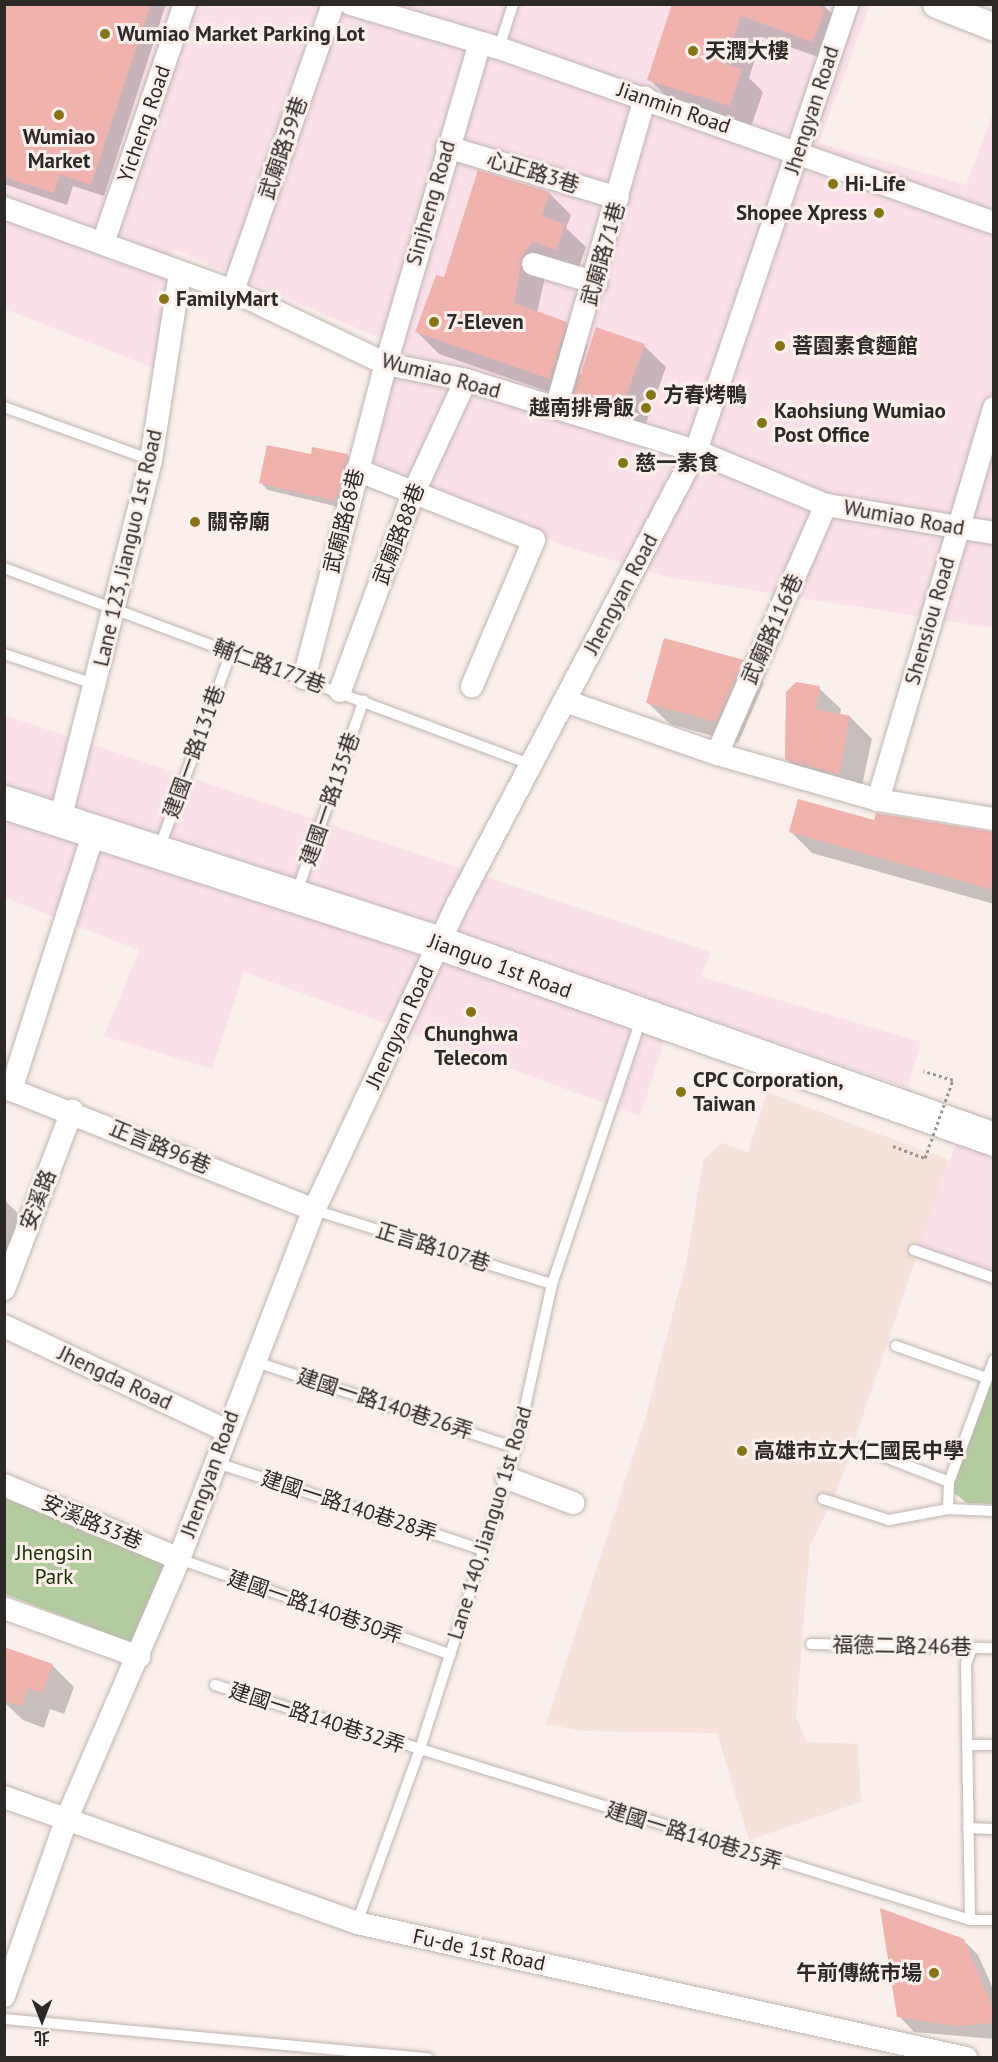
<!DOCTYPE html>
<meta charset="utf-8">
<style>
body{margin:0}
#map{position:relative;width:998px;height:2062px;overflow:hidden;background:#faefeb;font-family:"PT Sans","Noto Sans TC",sans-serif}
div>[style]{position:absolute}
.commercial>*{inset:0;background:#f9e0e9}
.built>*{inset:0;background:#f5e2da}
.green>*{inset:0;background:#b2cca0}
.shadow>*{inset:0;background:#0003}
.building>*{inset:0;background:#f0b2ad}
.roads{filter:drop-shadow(0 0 2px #c0b5b1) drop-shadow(0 0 2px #c0b5b1)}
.service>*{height:10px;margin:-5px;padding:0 5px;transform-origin:5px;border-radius:5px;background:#fff}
.minor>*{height:22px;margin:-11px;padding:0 11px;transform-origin:11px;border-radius:11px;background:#fff}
.tertiary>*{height:27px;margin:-13.5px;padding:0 13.5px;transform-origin:13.5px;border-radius:13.5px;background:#fff}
.primary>*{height:33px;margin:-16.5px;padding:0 16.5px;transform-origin:16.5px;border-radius:16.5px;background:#fff}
.path-bridge>*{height:3px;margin-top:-1.5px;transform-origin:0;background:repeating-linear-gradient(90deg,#9c9591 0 3px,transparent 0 6px)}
.dots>*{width:16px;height:16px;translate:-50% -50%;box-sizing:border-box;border:3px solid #faefeb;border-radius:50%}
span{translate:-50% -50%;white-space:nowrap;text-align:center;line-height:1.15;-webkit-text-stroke:6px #faefeb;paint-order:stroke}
.poi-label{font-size:21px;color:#2d2927;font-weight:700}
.left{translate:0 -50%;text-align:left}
.right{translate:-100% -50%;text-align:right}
.street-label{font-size:21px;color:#2d2927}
.park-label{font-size:21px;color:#183100}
.frame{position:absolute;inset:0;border:6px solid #2d2927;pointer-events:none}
.north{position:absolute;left:12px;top:1990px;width:60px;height:60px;-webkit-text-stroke:4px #faefeb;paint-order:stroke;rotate:180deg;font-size:16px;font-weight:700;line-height:24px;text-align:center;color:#2d2927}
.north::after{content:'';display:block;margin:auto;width:21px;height:27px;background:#2d2927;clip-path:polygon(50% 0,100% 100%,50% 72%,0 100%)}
</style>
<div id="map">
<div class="commercial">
<div style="clip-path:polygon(4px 5px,870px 5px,819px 143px,966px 185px,993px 113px,993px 628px,668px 577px,561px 545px,354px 454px,382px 339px,173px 249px,156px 369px,5px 309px)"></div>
<div style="clip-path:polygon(4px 715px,710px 952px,702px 977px,921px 1042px,908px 1088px,675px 1008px,640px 1116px,244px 972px,212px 1069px,104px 1036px,139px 950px,5px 898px)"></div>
<div style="clip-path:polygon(969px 1110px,993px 1120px,993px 1286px,913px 1257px)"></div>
</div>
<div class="built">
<div style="clip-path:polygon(767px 1092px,949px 1160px,839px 1486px,810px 1546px,796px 1717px,807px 1742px,858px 1744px,861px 1802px,749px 1840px,717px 1733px,582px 1731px,546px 1724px,646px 1416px,687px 1259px,703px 1160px,721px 1143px,748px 1152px)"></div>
</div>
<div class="green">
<div style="clip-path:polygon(993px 1374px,993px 1504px,967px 1503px,954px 1493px,953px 1484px)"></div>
<div style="clip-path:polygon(4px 1496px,169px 1565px,133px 1643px,5px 1594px)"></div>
</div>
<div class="shadow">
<div style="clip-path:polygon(4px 4px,166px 4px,104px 196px,73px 186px,67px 205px,4px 184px)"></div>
<div style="clip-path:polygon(674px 4px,822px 4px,840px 22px,835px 63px,762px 37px,749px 78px,763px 92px,751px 127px,671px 101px,649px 79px)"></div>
<div style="clip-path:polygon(549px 193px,571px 215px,566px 228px,586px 247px,578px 270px,545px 277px,537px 313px,566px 324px,588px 345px,579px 375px,644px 346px,666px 367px,642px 434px,596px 419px,573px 396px,572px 400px,439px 354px,417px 332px,445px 279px)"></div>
<div style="clip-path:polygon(313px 449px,348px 456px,355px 463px,343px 508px,268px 490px,261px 483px,312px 456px)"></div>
<div style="clip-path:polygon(743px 661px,764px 683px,738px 743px,670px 724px,648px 703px)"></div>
<div style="clip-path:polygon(819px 688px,841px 709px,840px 715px,850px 717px,872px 739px,860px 795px,808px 781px,786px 759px)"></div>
<div style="clip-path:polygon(877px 815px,994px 834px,994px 904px,812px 853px,790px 831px,875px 822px)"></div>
<div style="clip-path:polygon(4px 1200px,26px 1221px,4px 1278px)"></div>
<div style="clip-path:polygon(4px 1647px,52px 1665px,74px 1687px,64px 1714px,50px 1709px,44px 1728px,23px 1720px,4px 1702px)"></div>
<div style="clip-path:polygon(963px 1940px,978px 1955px,994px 1991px,994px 2039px,914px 2032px,899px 2016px)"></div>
</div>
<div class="building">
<div style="clip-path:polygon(4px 4px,151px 4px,91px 185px,60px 174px,54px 193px,4px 177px)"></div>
<div style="clip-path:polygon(672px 4px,821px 4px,824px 12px,813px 42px,741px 16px,725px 64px,742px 69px,730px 106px,647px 80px)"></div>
<div style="clip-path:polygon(478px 170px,550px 192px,542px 216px,565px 224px,557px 250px,533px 242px,523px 255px,514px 303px,567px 322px,550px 379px,415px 332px,436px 275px,444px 277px)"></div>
<div style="clip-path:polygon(596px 327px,645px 344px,620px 413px,573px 398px)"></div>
<div style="clip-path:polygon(267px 445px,311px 454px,312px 447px,348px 454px,336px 501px,259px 483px)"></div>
<div style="clip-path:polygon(664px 638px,744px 660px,716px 722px,646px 703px)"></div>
<div style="clip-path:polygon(796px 682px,820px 686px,816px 709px,850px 716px,839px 775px,785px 759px,786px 692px)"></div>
<div style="clip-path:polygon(798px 799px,874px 820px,876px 813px,993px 832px,993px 890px,789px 832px)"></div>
<div style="clip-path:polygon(4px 1647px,53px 1664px,42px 1693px,28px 1688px,22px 1707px,4px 1701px)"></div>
<div style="clip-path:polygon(880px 1908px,964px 1939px,993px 2008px,993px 2023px,957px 2026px,897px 2017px)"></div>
</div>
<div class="roads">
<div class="service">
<div style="left:499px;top:48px;width:46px;rotate:-72.3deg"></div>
<div style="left:4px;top:407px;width:156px;rotate:19.8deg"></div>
<div style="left:4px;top:568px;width:564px;rotate:20.46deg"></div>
<div style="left:4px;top:654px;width:98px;rotate:18.4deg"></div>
<div style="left:159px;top:849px;width:210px;rotate:-69.9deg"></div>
<div style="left:297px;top:892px;width:203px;rotate:-70.8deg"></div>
<div style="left:314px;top:1210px;width:249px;rotate:17.3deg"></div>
<div style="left:914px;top:1250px;width:85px;rotate:19.3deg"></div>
<div style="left:896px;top:1346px;width:96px;rotate:19.4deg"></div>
<div style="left:253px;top:1361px;width:277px;rotate:18.3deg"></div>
<div style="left:862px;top:1448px;width:93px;rotate:21.3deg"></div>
<div style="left:214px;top:1462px;width:284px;rotate:18.1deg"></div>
<div style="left:823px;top:1499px;width:69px;rotate:17.7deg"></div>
<div style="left:889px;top:1520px;width:60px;rotate:-10.6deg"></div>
<div style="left:948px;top:1509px;width:46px;rotate:2.5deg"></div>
<div style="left:948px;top:1509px;width:27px;rotate:-88deg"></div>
<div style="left:949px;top:1482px;width:130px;rotate:-69.8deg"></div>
<div style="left:179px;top:1559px;width:288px;rotate:19.4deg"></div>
<div style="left:811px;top:1644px;width:183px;rotate:1.3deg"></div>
<div style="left:972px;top:1648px;width:17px;rotate:111deg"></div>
<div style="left:966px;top:1664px;width:256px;rotate:89.1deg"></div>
<div style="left:970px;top:1920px;width:24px"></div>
<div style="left:215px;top:1685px;width:791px;rotate:17.29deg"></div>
<div style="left:967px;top:1745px;width:27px"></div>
<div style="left:968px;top:1828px;width:26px;rotate:2deg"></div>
<div style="left:357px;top:1923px;width:182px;rotate:-70.1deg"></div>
<div style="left:419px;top:1752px;width:319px;rotate:-72.3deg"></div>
<div style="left:516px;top:1448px;width:168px;rotate:-77.6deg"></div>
<div style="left:552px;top:1284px;width:282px;rotate:-71.4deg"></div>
<div style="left:4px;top:2019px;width:426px;rotate:5.3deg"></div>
</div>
<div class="minor">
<div style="left:351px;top:4px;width:154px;rotate:16.6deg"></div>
<div style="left:499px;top:48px;width:525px;rotate:19.47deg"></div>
<div style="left:447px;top:147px;width:178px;rotate:16.6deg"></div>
<div style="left:4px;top:208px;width:244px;rotate:19.9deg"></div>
<div style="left:233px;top:291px;width:170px;rotate:25.5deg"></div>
<div style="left:386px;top:364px;width:82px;rotate:11.3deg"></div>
<div style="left:466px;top:380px;width:241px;rotate:17.2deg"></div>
<div style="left:696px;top:451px;width:141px;rotate:22.6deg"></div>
<div style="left:826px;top:505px;width:170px;rotate:9.5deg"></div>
<div style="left:103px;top:243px;width:253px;rotate:-71.1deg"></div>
<div style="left:533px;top:264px;width:66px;rotate:16.8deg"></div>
<div style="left:233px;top:291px;width:304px;rotate:-70.8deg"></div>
<div style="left:556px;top:408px;width:323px;rotate:-74deg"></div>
<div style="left:357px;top:470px;width:190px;rotate:21.6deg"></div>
<div style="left:534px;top:540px;width:159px;rotate:113deg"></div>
<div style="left:304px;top:678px;width:325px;rotate:-75.4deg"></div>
<div style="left:386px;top:364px;width:334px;rotate:-73.7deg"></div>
<div style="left:340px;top:691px;width:210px;rotate:-69.7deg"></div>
<div style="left:413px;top:494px;width:126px;rotate:-65.1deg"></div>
<div style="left:565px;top:701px;width:161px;rotate:19.2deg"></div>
<div style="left:717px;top:754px;width:167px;rotate:15.9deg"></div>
<div style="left:878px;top:800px;width:118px;rotate:9.3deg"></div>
<div style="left:717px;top:754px;width:272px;rotate:-66.4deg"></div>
<div style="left:878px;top:800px;width:409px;rotate:-73.5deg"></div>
<div style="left:60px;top:820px;width:371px;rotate:-75.8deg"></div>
<div style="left:151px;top:460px;width:190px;rotate:-81.2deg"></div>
<div style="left:4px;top:1087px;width:334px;rotate:21.6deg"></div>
<div style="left:11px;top:1090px;width:272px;rotate:-72.2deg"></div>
<div style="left:4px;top:1289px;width:191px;rotate:-69.1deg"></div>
<div style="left:4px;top:1326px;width:244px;rotate:25.2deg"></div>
<div style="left:507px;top:1478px;width:71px;rotate:20.7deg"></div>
<div style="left:4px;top:1485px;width:190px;rotate:22.9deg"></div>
<div style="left:4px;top:1608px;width:144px;rotate:19.9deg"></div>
<div style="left:4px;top:1797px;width:375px;rotate:19.6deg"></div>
<div style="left:357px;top:1923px;width:624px;rotate:12.5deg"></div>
<div style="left:4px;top:1996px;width:189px;rotate:-70.5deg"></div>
<div style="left:67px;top:1818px;width:282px;rotate:-66.6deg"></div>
<div style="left:179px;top:1559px;width:374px;rotate:-68.9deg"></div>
<div style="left:314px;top:1210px;width:339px;rotate:-64.9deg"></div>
<div style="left:458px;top:903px;width:511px;rotate:-62.23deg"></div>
<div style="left:696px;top:451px;width:472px;rotate:-71.3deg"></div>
</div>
<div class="tertiary">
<div style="left:936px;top:4px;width:62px;rotate:21.6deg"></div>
</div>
<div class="primary">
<div style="left:4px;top:802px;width:458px;rotate:17.9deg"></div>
<div style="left:440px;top:943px;width:588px;rotate:19.48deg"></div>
</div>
</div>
<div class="path-bridge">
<div style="left:893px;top:1146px;width:34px;rotate:21deg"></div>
<div style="left:925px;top:1158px;width:83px;rotate:-70.3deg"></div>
<div style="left:953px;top:1080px;width:31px;rotate:-163deg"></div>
</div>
<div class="dots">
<div style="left:105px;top:34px;background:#877416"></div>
<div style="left:693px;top:51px;background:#877416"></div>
<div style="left:59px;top:115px;background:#877416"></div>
<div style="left:833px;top:184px;background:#877416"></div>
<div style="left:879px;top:213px;background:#877416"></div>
<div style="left:164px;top:299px;background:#877416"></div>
<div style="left:434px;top:322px;background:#877416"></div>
<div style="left:780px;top:346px;background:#877416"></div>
<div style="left:651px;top:395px;background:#877416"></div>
<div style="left:646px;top:408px;background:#877416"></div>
<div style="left:762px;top:423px;background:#877416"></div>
<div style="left:623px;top:463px;background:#877416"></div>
<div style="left:195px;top:522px;background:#877416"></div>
<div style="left:471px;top:1012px;background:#877416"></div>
<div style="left:681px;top:1092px;background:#877416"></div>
<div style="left:742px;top:1451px;background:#877416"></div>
<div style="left:934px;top:1973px;background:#877416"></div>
</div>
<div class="poi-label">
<span class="left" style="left:117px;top:34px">Wumiao Market Parking Lot</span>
<span class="left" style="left:705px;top:51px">天潤大樓</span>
<span style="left:59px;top:149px">Wumiao<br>Market</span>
<span class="left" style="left:845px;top:184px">Hi-Life</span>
<span class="right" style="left:867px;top:213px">Shopee Xpress</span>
<span class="left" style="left:176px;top:299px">FamilyMart</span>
<span class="left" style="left:446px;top:322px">7-Eleven</span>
<span class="left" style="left:792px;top:346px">菩園素食麵館</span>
<span class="left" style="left:663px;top:395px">方春烤鴨</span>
<span class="right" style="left:634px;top:408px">越南排骨飯</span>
<span class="left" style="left:774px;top:423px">Kaohsiung Wumiao<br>Post Office</span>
<span class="left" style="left:635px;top:463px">慈一素食</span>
<span class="left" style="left:207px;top:522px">關帝廟</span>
<span style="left:471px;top:1046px">Chunghwa<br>Telecom</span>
<span class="left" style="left:693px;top:1092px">CPC Corporation,<br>Taiwan</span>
<span class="left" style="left:754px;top:1451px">高雄市立大仁國民中學</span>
<span class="right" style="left:922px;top:1973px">午前傳統市場</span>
</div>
<div class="street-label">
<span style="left:674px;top:108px;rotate:19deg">Jianmin Road</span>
<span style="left:812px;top:110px;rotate:-72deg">Jhengyan Road</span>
<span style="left:144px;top:124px;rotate:-71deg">Yicheng Road</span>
<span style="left:283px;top:148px;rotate:-71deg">武廟路39巷</span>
<span style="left:533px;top:172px;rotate:17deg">心正路3巷</span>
<span style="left:431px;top:203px;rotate:-74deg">Sinjheng Road</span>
<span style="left:603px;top:254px;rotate:-74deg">武廟路71巷</span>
<span style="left:441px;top:376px;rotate:15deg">Wumiao Road</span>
<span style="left:904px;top:518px;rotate:10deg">Wumiao Road</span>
<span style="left:344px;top:521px;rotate:-76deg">武廟路68巷</span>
<span style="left:399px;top:534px;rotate:-69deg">武廟路88巷</span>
<span style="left:128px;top:548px;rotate:-77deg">Lane 123, Jianguo 1st Road</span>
<span style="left:621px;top:594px;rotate:-62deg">Jhengyan Road</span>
<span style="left:930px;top:621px;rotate:-74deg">Shensiou Road</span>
<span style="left:772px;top:629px;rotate:-66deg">武廟路116巷</span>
<span style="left:269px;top:666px;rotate:20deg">輔仁路177巷</span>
<span style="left:194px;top:752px;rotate:-70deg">建國一路131巷</span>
<span style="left:330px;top:799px;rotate:-71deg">建國一路135巷</span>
<span style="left:500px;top:966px;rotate:20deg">Jianguo 1st Road</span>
<span style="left:400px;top:1027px;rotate:-65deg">Jhengyan Road</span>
<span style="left:160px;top:1147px;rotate:22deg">正言路96巷</span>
<span style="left:38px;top:1200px;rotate:-69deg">安溪路</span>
<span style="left:433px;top:1247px;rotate:17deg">正言路107巷</span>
<span style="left:115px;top:1378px;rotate:25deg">Jhengda Road</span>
<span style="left:385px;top:1404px;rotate:18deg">建國一路140巷26弄</span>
<span style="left:210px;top:1474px;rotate:-70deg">Jhengyan Road</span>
<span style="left:349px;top:1506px;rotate:18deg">建國一路140巷28弄</span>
<span style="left:92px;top:1522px;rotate:23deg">安溪路33巷</span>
<span style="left:490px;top:1523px;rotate:-73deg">Lane 140, Jianguo 1st Road</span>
<span style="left:315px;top:1607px;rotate:19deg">建國一路140巷30弄</span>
<span style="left:902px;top:1646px;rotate:1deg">福德二路246巷</span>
<span style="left:317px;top:1718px;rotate:18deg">建國一路140巷32弄</span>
<span style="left:694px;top:1836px;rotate:17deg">建國一路140巷25弄</span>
<span style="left:479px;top:1950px;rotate:12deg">Fu-de 1st Road</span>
</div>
<div class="park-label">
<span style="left:54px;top:1565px">Jhengsin<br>Park</span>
</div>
<div class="frame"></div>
<div class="north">北</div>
</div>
